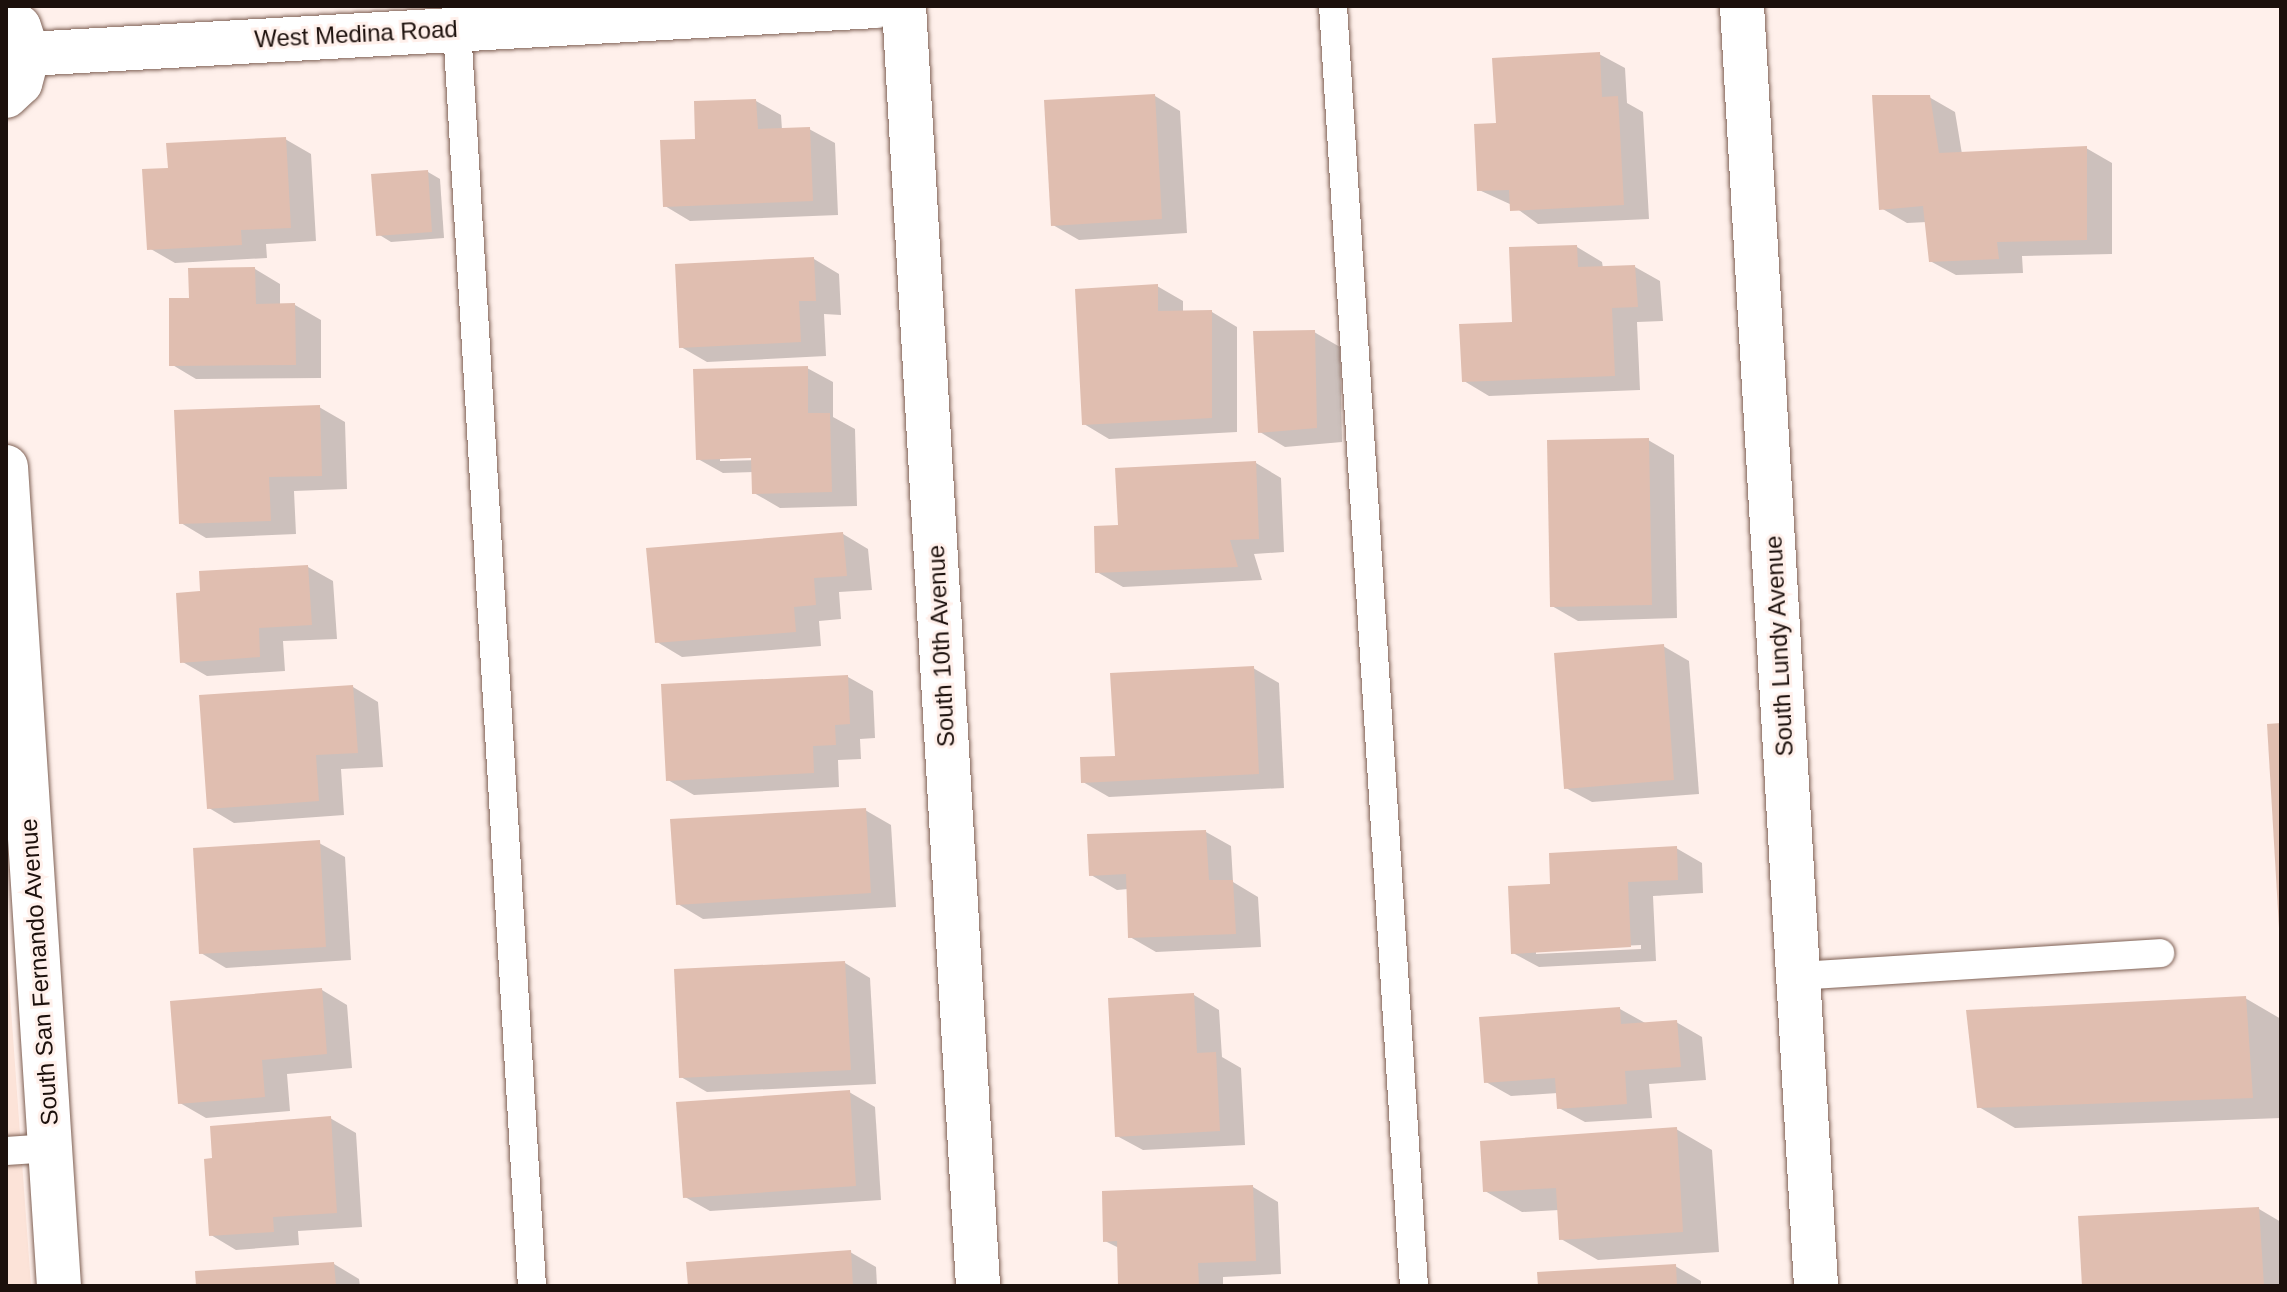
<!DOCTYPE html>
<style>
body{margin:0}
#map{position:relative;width:2287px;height:1292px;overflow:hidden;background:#fff0eb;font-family:Arial,sans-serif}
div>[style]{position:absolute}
.built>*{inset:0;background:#fce3d8}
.shadow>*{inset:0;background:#0003}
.building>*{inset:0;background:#e0beb0}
.roads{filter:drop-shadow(0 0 2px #7f6155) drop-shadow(0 0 2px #7f6155)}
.lane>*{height:28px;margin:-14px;padding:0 14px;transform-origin:14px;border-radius:14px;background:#fff}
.street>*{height:44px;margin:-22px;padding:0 22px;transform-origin:22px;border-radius:22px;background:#fff}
span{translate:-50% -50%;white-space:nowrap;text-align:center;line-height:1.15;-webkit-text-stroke:6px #fff0eb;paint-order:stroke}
.street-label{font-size:24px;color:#1c100c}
.frame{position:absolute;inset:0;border:8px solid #1c100c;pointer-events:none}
</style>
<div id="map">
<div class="built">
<div style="clip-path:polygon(6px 940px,31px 1286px,6px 1286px)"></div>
</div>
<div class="shadow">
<div style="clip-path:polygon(1599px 54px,1625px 68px,1627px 103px,1643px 112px,1649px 219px,1538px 224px,1512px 205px,1479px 190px,1498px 125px)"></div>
<div style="clip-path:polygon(1155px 96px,1180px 111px,1187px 233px,1079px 240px,1053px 225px)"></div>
<div style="clip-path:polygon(1929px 97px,1955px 112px,1962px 154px,2086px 148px,2112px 163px,2112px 254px,2022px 256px,2023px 273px,1956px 275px,1930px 261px,1927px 222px,1907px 223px,1881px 208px)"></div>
<div style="clip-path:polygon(756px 101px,781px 115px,782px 130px,809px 129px,835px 143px,838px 215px,690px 221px,665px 206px,697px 141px)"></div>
<div style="clip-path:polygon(285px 139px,311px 154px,316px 241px,266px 244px,267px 258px,175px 263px,149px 248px,170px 170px)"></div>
<div style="clip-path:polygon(428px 172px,440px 179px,444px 238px,391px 242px,378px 234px)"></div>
<div style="clip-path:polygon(1577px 247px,1602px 262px,1603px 268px,1635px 267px,1660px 281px,1663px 321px,1637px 322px,1640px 390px,1489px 396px,1464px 381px)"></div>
<div style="clip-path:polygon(814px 259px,839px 274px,841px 315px,824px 314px,826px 356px,707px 362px,681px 347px)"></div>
<div style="clip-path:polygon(255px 269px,280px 284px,280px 306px,295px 305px,321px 320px,321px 378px,196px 379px,171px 364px,191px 300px)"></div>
<div style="clip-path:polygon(1157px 286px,1183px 301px,1183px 312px,1212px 312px,1237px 327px,1237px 432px,1109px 439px,1084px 424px)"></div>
<div style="clip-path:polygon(1314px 332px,1340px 347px,1342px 442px,1285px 447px,1260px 432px)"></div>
<div style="clip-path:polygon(evenodd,807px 368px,833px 382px,833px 417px,855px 429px,857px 506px,780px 508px,754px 493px,754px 472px,723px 473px,698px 459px,807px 368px,761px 456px,761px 460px,720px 461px,720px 457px,761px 456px)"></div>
<div style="clip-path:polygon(319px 407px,345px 422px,347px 489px,294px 491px,296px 534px,206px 538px,181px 523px)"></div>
<div style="clip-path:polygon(1648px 440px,1674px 455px,1677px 618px,1578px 621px,1552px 606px)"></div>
<div style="clip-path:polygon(1256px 463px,1281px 478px,1284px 552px,1254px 554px,1262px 580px,1123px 587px,1097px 572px,1120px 527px)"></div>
<div style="clip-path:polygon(843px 534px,868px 549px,872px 590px,839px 592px,841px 619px,819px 621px,821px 646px,682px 657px,657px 642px)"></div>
<div style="clip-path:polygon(308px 567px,333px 581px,337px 639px,283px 641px,285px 671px,207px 676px,181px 661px,202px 593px)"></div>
<div style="clip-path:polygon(1663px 646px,1689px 661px,1699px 794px,1592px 802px,1566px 788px)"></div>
<div style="clip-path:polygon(1253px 668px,1279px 683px,1284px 788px,1109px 797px,1083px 782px)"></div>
<div style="clip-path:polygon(848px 677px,873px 691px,875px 738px,860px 739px,861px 759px,838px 760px,839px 787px,694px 795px,668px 780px)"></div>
<div style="clip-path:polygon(353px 687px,378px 702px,383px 767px,341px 769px,344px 815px,234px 823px,209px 808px)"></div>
<div style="clip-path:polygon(865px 810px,891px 825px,896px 907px,703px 919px,678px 904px)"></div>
<div style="clip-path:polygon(1206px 832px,1231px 846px,1233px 882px,1258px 897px,1261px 947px,1156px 952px,1130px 937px,1128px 889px,1117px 890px,1091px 875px)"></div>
<div style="clip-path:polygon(319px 843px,345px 857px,351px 960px,226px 968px,201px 953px)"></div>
<div style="clip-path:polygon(evenodd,1676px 848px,1702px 863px,1703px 893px,1653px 896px,1656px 961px,1539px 967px,1513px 953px,1552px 885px,1676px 848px,1641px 945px,1641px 949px,1536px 954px,1536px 950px,1641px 945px)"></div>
<div style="clip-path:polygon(845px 963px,870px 978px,876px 1084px,707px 1092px,681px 1077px)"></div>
<div style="clip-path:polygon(322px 990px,347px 1005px,352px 1068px,287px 1074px,290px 1111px,206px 1118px,180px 1103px)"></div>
<div style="clip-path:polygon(1194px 995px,1219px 1010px,1222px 1057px,1241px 1068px,1245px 1145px,1143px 1150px,1117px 1136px)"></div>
<div style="clip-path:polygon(2245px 998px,2281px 1019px,2281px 1118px,2015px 1128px,1979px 1107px)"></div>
<div style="clip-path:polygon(1620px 1009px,1647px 1024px,1676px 1022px,1702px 1037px,1706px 1080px,1649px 1084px,1652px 1118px,1585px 1122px,1559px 1108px,1558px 1093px,1511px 1096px,1486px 1082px)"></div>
<div style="clip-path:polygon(849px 1092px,875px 1107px,881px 1200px,710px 1211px,685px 1197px)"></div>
<div style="clip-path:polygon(330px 1118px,356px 1133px,362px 1227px,298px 1231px,299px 1245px,236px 1250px,211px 1235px)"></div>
<div style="clip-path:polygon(1676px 1129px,1712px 1150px,1719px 1252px,1598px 1260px,1561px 1239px,1559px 1210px,1522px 1212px,1485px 1191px)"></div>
<div style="clip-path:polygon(1253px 1187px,1278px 1202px,1281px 1274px,1223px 1277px,1223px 1286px,1120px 1286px,1119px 1248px,1105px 1241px)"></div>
<div style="clip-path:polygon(2259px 1209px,2281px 1222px,2281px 1286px,2084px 1286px)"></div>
<div style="clip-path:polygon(850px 1252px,876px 1267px,877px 1286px,690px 1286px)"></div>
<div style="clip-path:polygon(334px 1264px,359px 1279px,360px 1286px,198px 1286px)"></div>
<div style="clip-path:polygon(1675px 1266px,1701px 1281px,1701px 1286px,1540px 1286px)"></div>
</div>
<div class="building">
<div style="clip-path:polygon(1600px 52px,1602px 97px,1618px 96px,1624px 205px,1510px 211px,1509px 190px,1477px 191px,1474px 124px,1496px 123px,1492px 58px)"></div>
<div style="clip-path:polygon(1155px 94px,1162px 219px,1051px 226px,1044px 100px)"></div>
<div style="clip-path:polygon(1872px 95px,1930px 95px,1939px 153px,2087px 146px,2087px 240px,1997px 242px,1999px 259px,1929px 262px,1923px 206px,1879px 210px)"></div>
<div style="clip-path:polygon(756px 99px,758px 129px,810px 127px,813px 201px,663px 207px,660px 140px,695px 139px,694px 101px)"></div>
<div style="clip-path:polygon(286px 137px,291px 228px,241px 230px,242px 245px,147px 250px,142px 169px,168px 168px,166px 143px)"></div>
<div style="clip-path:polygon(428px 170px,432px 232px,376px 236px,371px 174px)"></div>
<div style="clip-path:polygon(1577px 245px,1578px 267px,1635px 265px,1638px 307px,1612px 308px,1615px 376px,1462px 382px,1459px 324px,1512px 322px,1509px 247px)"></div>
<div style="clip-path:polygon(814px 257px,816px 301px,799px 301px,801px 342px,679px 348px,675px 264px)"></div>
<div style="clip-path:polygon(255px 267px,256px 304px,295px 303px,296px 365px,169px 366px,169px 298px,189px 298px,188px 268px)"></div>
<div style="clip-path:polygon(1158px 284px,1158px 311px,1212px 310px,1212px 418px,1082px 425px,1075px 289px)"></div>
<div style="clip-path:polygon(1315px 330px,1317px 428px,1258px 433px,1253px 331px)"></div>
<div style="clip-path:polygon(808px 366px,808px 413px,830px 413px,832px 492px,752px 494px,751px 458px,696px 460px,693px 369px)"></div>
<div style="clip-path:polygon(320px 405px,322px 476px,269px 477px,271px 521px,179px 524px,174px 410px)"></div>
<div style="clip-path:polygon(1649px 438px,1652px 605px,1550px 607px,1547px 440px)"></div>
<div style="clip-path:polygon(1256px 461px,1259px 539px,1230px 540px,1238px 567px,1095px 573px,1094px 526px,1118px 525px,1115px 468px)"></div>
<div style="clip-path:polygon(843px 532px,847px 576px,814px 578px,816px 605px,794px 607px,796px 632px,655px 643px,646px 548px)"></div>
<div style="clip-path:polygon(308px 565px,312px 625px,259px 628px,260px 657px,180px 663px,176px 593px,200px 591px,199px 571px)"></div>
<div style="clip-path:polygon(1664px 644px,1674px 780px,1564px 789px,1554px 653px)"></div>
<div style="clip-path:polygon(1254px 666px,1259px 774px,1081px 783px,1080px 757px,1115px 756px,1110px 673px)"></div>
<div style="clip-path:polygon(848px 675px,850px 724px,835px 725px,836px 745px,813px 746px,814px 773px,666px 781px,661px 684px)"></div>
<div style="clip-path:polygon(353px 685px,358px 753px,316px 755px,319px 801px,207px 809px,199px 695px)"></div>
<div style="clip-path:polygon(2281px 723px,2281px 928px,2279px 928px,2267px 724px)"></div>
<div style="clip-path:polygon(866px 808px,871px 893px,676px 905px,670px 819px)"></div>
<div style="clip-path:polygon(1206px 830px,1209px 880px,1233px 880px,1236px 934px,1128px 938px,1126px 874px,1089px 876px,1087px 834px)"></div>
<div style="clip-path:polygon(320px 840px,326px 947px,199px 954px,193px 848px)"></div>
<div style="clip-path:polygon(1677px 846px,1678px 880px,1628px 882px,1631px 947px,1511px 954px,1508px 886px,1550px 884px,1549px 853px)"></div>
<div style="clip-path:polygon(845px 961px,851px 1070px,679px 1078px,674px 969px)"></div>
<div style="clip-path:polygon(322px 988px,327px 1054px,262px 1060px,265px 1097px,178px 1104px,170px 1001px)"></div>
<div style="clip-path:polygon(1194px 993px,1197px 1053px,1216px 1052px,1220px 1131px,1115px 1137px,1108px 998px)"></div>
<div style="clip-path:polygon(2246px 996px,2253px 1098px,1977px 1108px,1966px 1010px)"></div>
<div style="clip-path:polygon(1620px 1007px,1621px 1024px,1677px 1020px,1681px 1067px,1625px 1071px,1627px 1104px,1557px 1109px,1555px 1078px,1484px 1083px,1479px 1017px)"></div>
<div style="clip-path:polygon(850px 1090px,856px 1186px,683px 1198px,676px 1102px)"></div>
<div style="clip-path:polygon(331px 1116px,337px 1213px,273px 1217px,274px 1232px,209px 1236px,204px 1159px,212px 1158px,210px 1126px)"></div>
<div style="clip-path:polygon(1677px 1127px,1683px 1232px,1559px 1240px,1556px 1188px,1483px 1192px,1480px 1141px)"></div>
<div style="clip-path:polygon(1253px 1185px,1256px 1261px,1198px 1263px,1199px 1286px,1118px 1286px,1117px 1241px,1103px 1242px,1102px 1191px)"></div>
<div style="clip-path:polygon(2259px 1207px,2264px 1286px,2082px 1286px,2078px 1216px)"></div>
<div style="clip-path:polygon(851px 1250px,853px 1286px,688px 1286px,686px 1262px)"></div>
<div style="clip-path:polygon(334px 1262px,336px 1286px,196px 1286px,195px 1271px)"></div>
<div style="clip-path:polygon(1676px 1264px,1677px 1286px,1538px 1286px,1537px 1272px)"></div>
</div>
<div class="roads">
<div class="lane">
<div style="left:1333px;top:6px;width:1283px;rotate:86.38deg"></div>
<div style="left:457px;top:28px;width:1260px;rotate:86.59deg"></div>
<div style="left:1798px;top:976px;width:363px;rotate:-3.6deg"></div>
<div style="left:6px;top:1151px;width:45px;rotate:-3.8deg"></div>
</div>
<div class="street">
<div style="left:904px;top:6px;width:1282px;rotate:86.69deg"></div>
<div style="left:1742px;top:6px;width:1282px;rotate:86.69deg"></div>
<div style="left:6px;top:17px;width:16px;rotate:38deg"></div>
<div style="left:19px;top:27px;width:28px;rotate:72deg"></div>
<div style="left:28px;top:54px;width:30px;rotate:105deg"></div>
<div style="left:20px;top:83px;width:19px;rotate:137deg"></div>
<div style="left:28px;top:54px;width:849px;rotate:-3.24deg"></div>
<div style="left:6px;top:467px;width:821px;rotate:86.3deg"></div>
</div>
</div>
<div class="street-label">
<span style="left:356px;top:34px;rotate:-3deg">West Medina Road</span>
<span style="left:941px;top:646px;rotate:-93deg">South 10th Avenue</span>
<span style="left:1779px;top:646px;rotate:-93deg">South Lundy Avenue</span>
<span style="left:39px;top:972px;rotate:-94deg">South San Fernando Avenue</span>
</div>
<div class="frame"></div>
</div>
